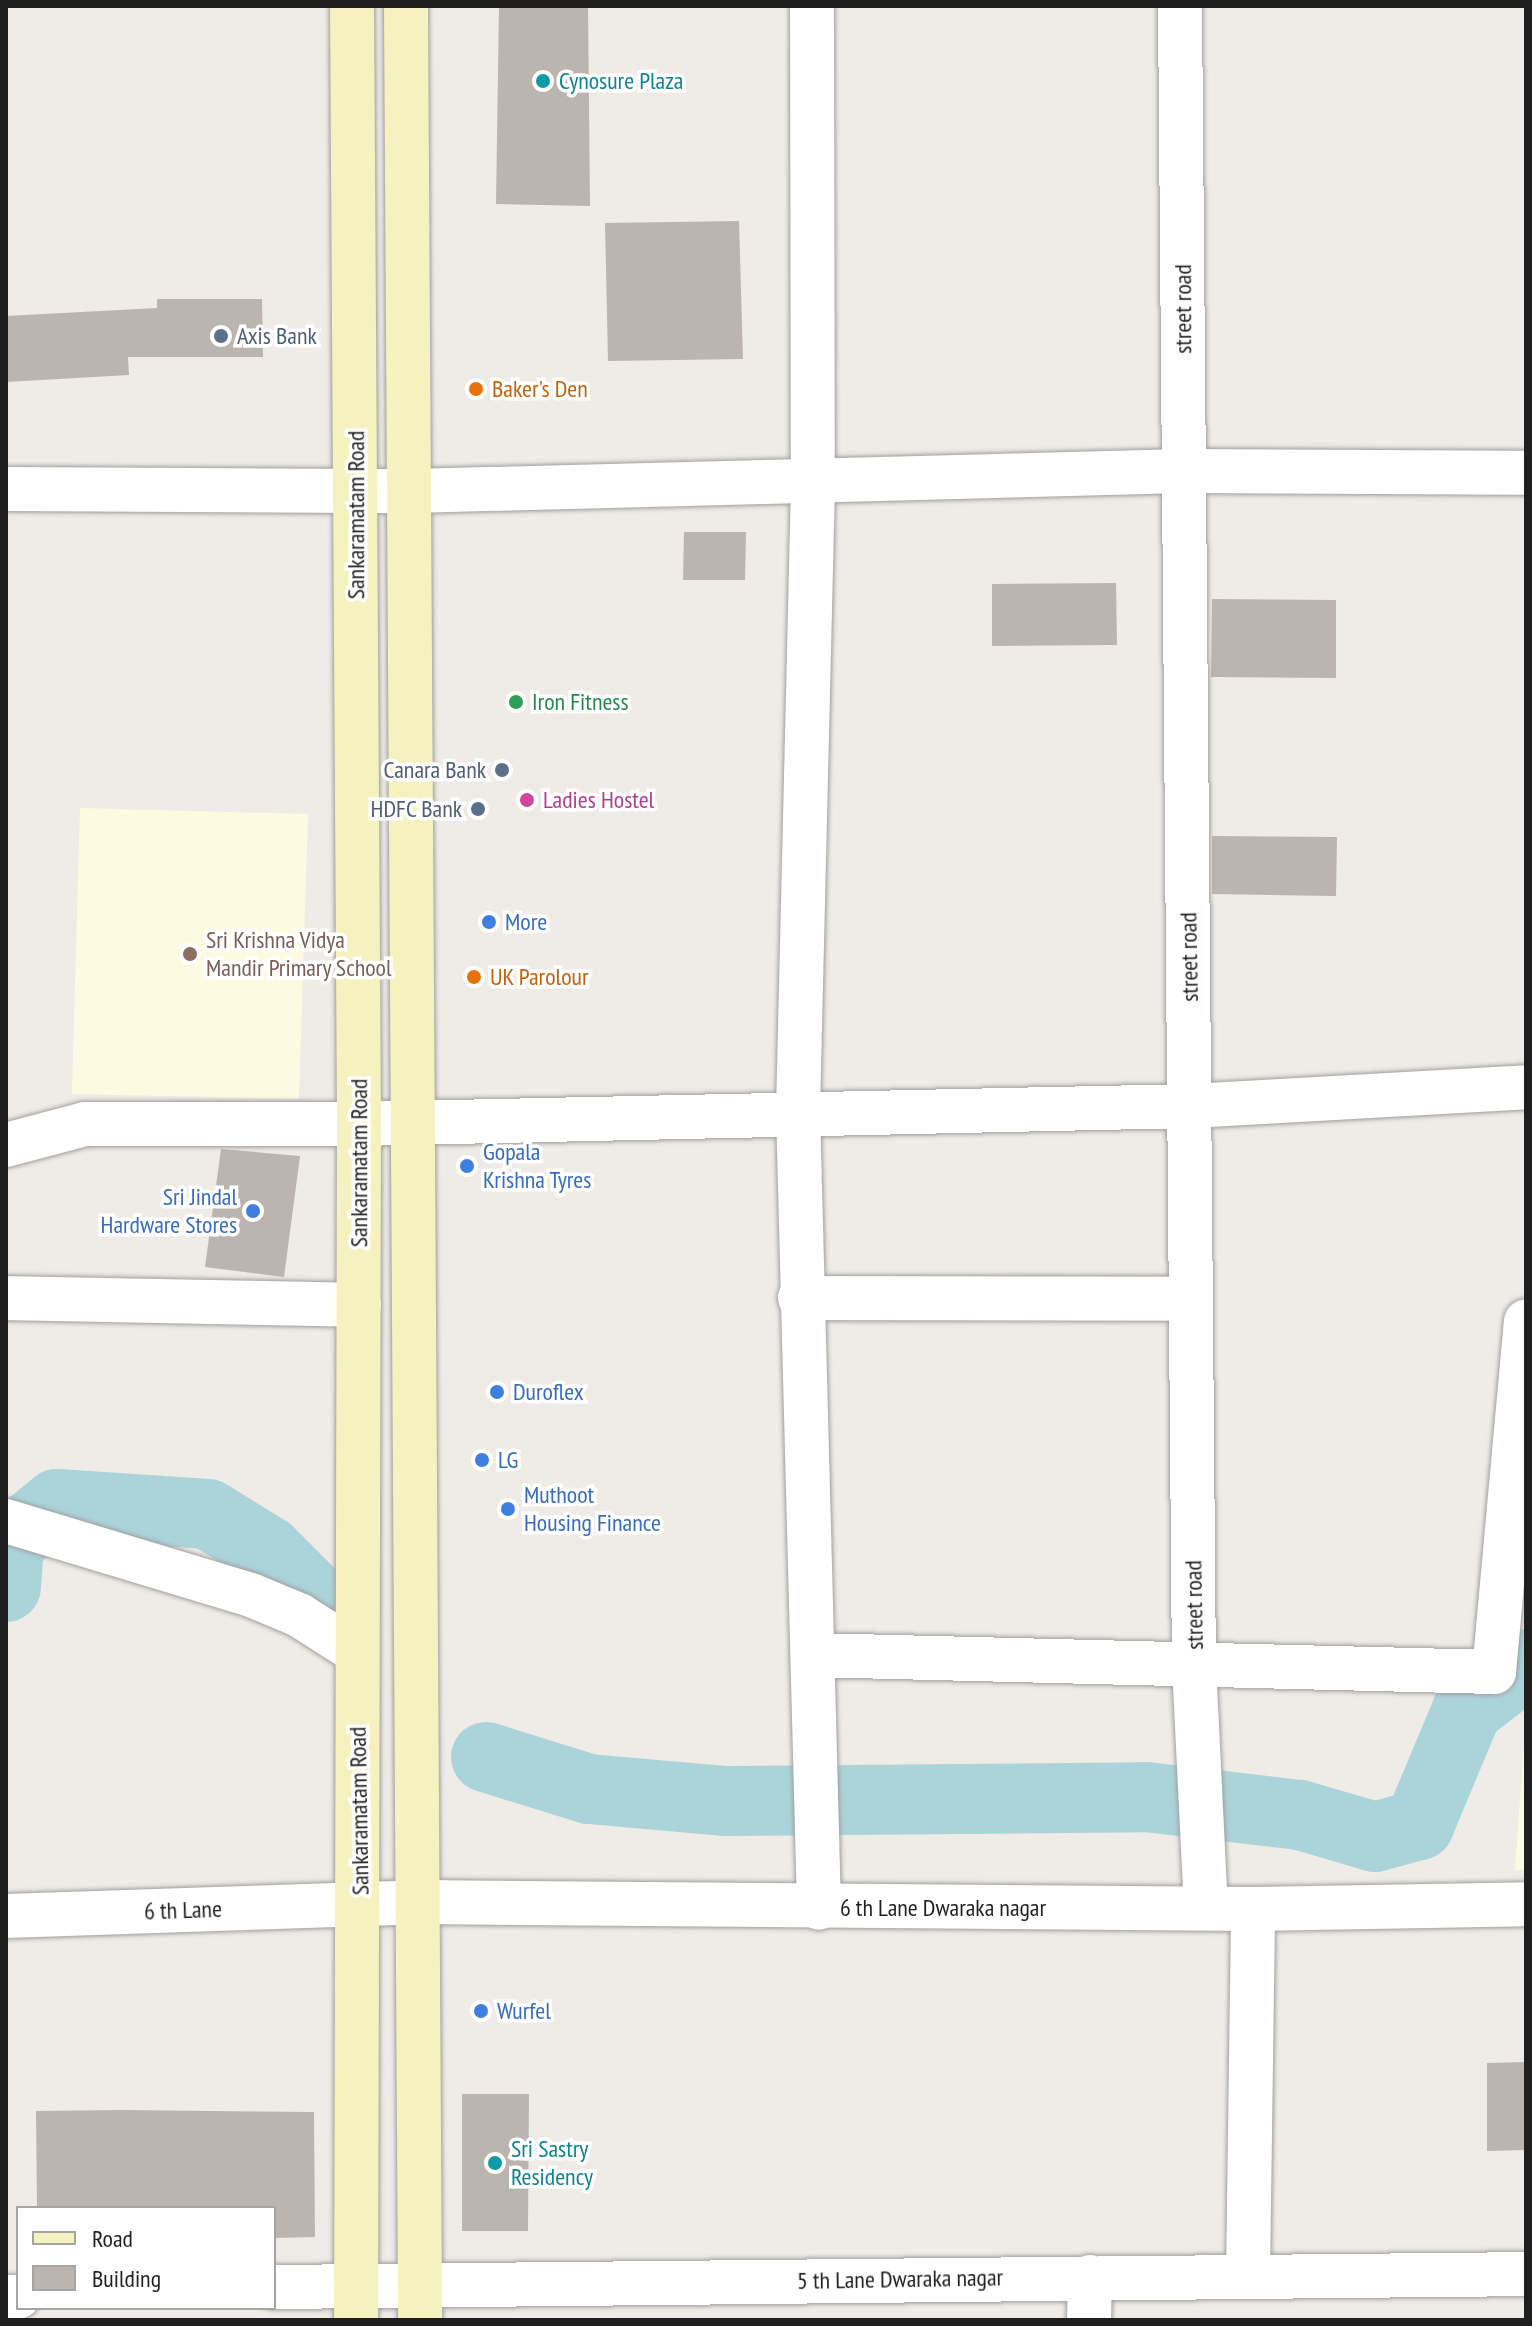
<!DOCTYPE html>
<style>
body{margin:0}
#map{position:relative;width:1532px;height:2326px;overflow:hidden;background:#efebe6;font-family:"PT Sans Narrow",sans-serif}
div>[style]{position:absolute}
.education>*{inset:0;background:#fdfae2}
.river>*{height:70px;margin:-35px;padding:0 35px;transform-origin:35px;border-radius:35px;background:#aad4da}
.building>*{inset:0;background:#bcb4af}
.roads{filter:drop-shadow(0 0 2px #a0a0a0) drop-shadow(0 0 2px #a0a0a0)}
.minor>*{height:44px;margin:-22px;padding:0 22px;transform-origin:22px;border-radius:22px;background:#fff}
.secondary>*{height:44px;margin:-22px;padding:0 22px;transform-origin:22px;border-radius:22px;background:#f5f2bf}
.dots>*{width:22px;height:22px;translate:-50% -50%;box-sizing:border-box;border:4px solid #fff;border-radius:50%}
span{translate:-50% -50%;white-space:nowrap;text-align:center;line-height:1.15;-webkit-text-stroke:7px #fff;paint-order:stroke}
.culture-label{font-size:24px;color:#0d838f}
.left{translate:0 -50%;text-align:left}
.street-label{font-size:24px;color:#1f1f1f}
.service-label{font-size:24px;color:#4e5e75}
.right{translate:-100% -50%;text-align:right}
.food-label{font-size:24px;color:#c56008}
.leisure-label{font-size:24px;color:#27864d}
.hotel-label{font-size:24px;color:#b23c85}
.shop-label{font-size:24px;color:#366cbe}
.education-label{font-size:24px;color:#785e54}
.frame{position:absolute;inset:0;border:8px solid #1f1f1f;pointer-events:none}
.legend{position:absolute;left:16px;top:2206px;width:260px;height:104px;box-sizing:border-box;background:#fff;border:2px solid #a5a5a5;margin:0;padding:10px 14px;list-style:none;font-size:24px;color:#1f1f1f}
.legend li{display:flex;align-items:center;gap:16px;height:40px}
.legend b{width:40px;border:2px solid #a5a5a5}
</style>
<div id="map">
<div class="education">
<div style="clip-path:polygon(80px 808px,308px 814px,299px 1099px,72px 1094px)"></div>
<div style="clip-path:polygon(1526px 1713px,1526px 1870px,1515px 1870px)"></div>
</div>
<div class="river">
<div style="left:6px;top:1587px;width:44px;rotate:-86.1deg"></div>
<div style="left:9px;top:1543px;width:62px;rotate:-39.1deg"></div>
<div style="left:57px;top:1504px;width:151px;rotate:3.8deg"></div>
<div style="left:208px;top:1514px;width:70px;rotate:31.7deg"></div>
<div style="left:268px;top:1551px;width:65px;rotate:45deg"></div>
<div style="left:486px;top:1757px;width:108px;rotate:17.3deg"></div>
<div style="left:589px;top:1789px;width:138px;rotate:5deg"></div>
<div style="left:726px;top:1801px;width:420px;rotate:-0.5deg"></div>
<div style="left:1146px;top:1797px;width:155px;rotate:6.7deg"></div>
<div style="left:1300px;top:1815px;width:78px;rotate:16.3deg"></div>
<div style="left:1375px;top:1837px;width:46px;rotate:-15.3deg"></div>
<div style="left:1419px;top:1825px;width:125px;rotate:-67.3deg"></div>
<div style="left:1467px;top:1710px;width:75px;rotate:-37.9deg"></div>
</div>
<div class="building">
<div style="clip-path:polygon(499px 6px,588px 6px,590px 206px,496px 204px)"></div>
<div style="clip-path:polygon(739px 221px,743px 359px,608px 361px,605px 223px)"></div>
<div style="clip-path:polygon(157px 299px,262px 299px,263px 357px,128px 357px,129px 375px,6px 382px,6px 316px,157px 308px)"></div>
<div style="clip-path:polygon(684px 532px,746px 532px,745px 580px,683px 580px)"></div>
<div style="clip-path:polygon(1116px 583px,1117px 645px,992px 646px,992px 584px)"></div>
<div style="clip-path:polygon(1212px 599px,1336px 600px,1336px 678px,1211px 677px)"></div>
<div style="clip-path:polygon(1212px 836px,1337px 837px,1336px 896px,1212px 894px)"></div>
<div style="clip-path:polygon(221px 1149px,300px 1156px,284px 1277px,205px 1267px)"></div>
<div style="clip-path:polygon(1526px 2062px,1526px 2150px,1487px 2151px,1487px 2063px)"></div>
<div style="clip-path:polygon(462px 2094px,529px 2094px,528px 2231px,462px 2231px)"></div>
<div style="clip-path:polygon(121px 2110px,314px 2112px,315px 2237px,274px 2238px,274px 2208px,37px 2208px,36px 2111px)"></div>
</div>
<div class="roads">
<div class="minor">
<div style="left:812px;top:6px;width:478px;rotate:89.9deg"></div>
<div style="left:813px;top:484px;width:627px;rotate:91.37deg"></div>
<div style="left:798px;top:1111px;width:797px;rotate:88.49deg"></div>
<div style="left:1180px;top:6px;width:1659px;rotate:89.52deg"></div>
<div style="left:1194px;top:1665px;width:243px;rotate:87.2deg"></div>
<div style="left:6px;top:489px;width:406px;rotate:0.3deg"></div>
<div style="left:412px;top:491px;width:772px;rotate:-1.48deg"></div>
<div style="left:1184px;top:471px;width:342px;rotate:0.3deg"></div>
<div style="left:6px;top:1145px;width:82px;rotate:-14.9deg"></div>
<div style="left:85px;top:1124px;width:274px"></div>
<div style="left:359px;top:1124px;width:832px;rotate:-1.24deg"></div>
<div style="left:1191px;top:1106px;width:336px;rotate:-3.2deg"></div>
<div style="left:6px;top:1298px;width:353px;rotate:1.1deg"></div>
<div style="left:800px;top:1298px;width:391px;rotate:0.1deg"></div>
<div style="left:6px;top:1521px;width:256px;rotate:16.8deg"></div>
<div style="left:251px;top:1595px;width:52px;rotate:22.6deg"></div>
<div style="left:299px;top:1615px;width:69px;rotate:32.5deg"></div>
<div style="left:813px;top:1655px;width:681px;rotate:1.43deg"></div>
<div style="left:1494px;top:1672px;width:352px;rotate:-84.8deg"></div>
<div style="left:6px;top:1916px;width:412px;rotate:-1.9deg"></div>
<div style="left:418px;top:1902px;width:835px;rotate:0.48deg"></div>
<div style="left:1253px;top:1909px;width:273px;rotate:-1deg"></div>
<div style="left:1248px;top:2276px;width:367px;rotate:-89.2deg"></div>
<div style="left:274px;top:2287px;width:1252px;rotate:-0.59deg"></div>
<div style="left:6px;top:2297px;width:12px"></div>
<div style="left:1089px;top:2320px;width:43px;rotate:-88.7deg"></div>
</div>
<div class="secondary">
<div style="left:352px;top:6px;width:1118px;rotate:89.64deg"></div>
<div style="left:359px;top:1124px;width:1196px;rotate:90.14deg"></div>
<div style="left:406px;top:6px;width:2314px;rotate:89.65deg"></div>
</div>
</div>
<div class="dots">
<div style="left:543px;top:81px;background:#0f9aa8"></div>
<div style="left:221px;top:336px;background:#5c6f8a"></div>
<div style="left:476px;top:389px;background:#e8710a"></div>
<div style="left:516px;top:702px;background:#2e9e5b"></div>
<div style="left:502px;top:770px;background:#5c6f8a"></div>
<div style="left:527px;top:800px;background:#d1479c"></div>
<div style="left:478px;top:809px;background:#5c6f8a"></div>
<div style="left:489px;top:922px;background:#3f7fe0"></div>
<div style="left:190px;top:954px;background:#8d6e63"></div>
<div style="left:474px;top:977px;background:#e8710a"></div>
<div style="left:467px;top:1166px;background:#3f7fe0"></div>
<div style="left:253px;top:1211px;background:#3f7fe0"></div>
<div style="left:497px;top:1392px;background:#3f7fe0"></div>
<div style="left:482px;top:1460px;background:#3f7fe0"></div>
<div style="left:508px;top:1509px;background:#3f7fe0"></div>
<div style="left:481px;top:2011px;background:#3f7fe0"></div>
<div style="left:495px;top:2163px;background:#0f9aa8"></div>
</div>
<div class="culture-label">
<span class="left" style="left:559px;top:81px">Cynosure Plaza</span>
<span class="left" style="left:511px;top:2163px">Sri Sastry<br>Residency</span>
</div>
<div class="street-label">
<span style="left:1183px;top:309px;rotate:-90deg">street road</span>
<span style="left:356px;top:515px;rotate:-90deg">Sankaramatam Road</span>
<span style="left:1189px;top:957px;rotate:-91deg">street road</span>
<span style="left:359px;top:1163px;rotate:-90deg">Sankaramatam Road</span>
<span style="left:1194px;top:1605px;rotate:-91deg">street road</span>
<span style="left:359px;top:1811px;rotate:-91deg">Sankaramatam Road</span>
<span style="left:943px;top:1908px">6 th Lane Dwaraka nagar</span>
<span style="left:183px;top:1910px;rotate:-2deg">6 th Lane</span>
<span style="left:900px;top:2279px;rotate:-1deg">5 th Lane Dwaraka nagar</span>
</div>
<div class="service-label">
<span class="left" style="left:237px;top:336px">Axis Bank</span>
<span class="right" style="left:486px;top:770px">Canara Bank</span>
<span class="right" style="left:462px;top:809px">HDFC Bank</span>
</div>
<div class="food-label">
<span class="left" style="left:492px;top:389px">Baker's Den</span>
<span class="left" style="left:490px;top:977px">UK Parolour</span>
</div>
<div class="leisure-label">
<span class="left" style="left:532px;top:702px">Iron Fitness</span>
</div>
<div class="hotel-label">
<span class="left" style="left:543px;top:800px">Ladies Hostel</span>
</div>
<div class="shop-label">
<span class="left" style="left:505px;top:922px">More</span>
<span class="left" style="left:483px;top:1166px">Gopala<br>Krishna Tyres</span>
<span class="right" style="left:237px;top:1211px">Sri Jindal<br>Hardware Stores</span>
<span class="left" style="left:513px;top:1392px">Duroflex</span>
<span class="left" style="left:498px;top:1460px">LG</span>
<span class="left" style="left:524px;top:1509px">Muthoot<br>Housing Finance</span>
<span class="left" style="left:497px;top:2011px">Wurfel</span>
</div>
<div class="education-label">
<span class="left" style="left:206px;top:954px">Sri Krishna Vidya<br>Mandir Primary School</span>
</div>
<div class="frame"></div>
<ul class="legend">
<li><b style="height:10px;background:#f5f2bf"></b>Road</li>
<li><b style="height:22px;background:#bcb4af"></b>Building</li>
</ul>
</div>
